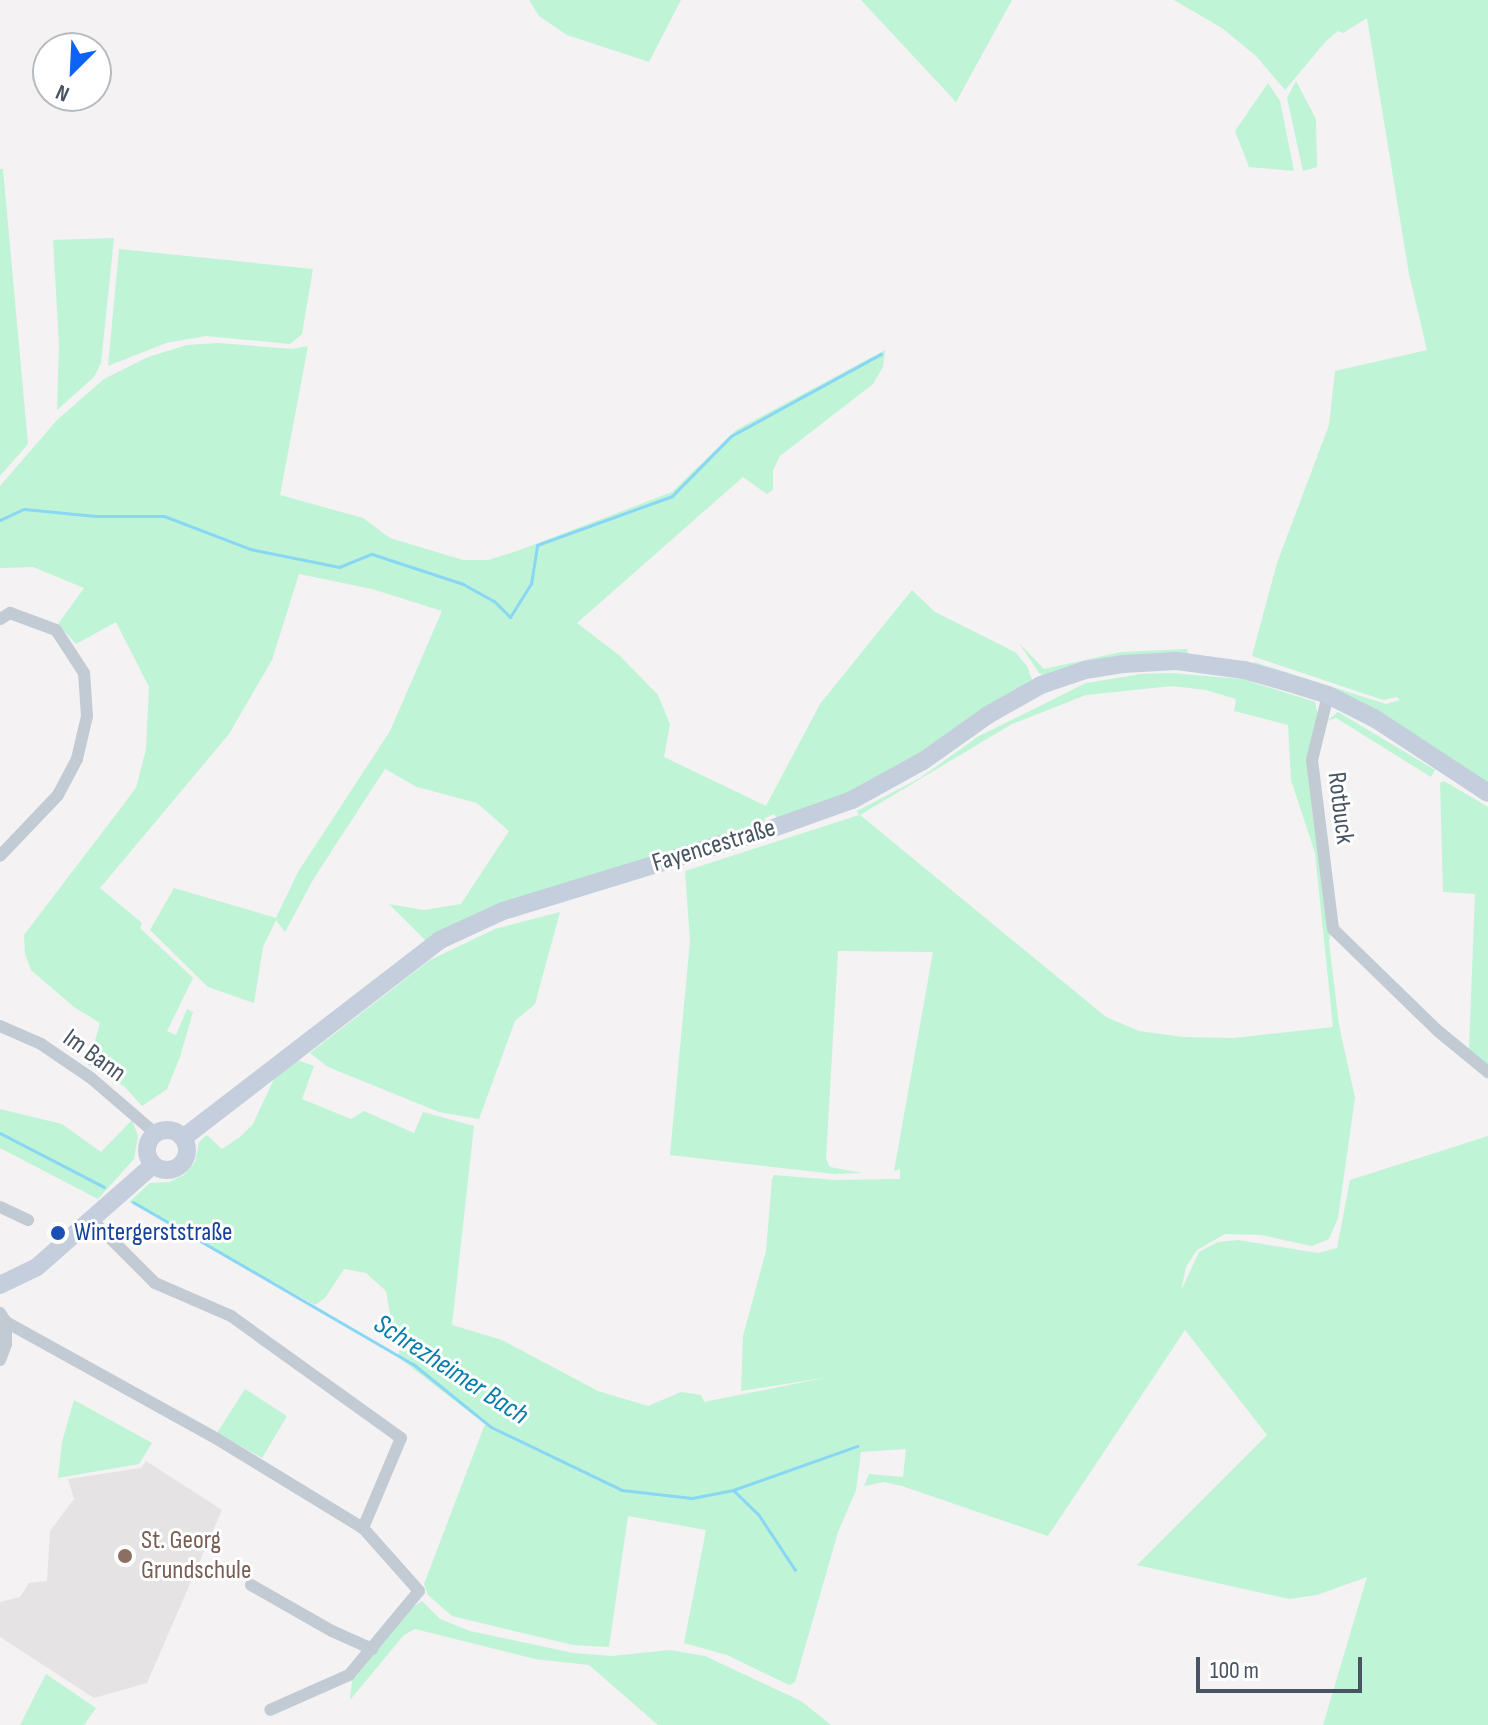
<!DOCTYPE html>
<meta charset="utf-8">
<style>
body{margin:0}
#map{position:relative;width:1488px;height:1725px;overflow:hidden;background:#f4f2f2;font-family:"Sofia Sans Condensed",sans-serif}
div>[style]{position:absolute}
.education>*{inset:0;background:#e6e3e4}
.green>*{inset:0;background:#bff4d7}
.stream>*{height:3px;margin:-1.5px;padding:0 1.5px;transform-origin:1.5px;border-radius:1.5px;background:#89d7f4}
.street>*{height:12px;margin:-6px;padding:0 6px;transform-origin:6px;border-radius:6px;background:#c2cbd4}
.secondary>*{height:18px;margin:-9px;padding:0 9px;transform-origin:9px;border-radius:9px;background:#c4cedc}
.secondary>.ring{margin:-9px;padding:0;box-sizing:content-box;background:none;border:18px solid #c4cedc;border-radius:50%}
.dots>*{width:22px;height:22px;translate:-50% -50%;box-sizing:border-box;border:4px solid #fff;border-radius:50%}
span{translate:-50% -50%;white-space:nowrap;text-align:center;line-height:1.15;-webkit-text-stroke:6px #fff;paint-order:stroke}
.street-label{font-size:26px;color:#485462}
.transit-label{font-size:26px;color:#164399}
.left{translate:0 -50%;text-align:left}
.education-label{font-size:26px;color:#785e54}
.water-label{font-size:28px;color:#037dab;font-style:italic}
.north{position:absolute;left:32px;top:32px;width:80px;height:80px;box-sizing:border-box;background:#fff;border:2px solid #b6bbc0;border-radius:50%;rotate:204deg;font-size:22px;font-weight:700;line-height:32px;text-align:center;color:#485462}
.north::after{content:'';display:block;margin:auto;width:28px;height:36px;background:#0c63f5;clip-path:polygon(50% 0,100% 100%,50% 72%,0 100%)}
.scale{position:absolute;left:1196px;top:1657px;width:166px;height:36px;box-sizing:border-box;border:4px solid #485462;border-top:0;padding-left:10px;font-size:24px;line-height:28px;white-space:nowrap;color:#485462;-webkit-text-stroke:6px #fff;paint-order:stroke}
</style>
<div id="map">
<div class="education">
<div style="clip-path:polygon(146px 1461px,222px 1510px,147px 1683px,94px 1698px,0 1637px,0 1602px,20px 1597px,29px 1583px,47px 1581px,50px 1531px,74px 1499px,68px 1479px,141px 1468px)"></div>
</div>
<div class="green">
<div style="clip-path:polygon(529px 0,681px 0,649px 62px,567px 35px,539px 16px)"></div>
<div style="clip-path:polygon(861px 0,1012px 0,956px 102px)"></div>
<div style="clip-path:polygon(1174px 0,1488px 0,1488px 788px,1255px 667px,1254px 662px,1386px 704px,1400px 700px,1397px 697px,1383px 700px,1252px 656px,1277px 563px,1329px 425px,1335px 371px,1427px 350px,1409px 274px,1367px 18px,1343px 33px,1338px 31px,1326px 41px,1285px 90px,1256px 56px,1222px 28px)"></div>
<div style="clip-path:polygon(1296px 81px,1316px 119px,1317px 167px,1303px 171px,1287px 98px)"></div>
<div style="clip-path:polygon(1268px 83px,1280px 101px,1294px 171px,1249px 167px,1235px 131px)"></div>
<div style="clip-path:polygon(0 169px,3px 169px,28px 444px,0 476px)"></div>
<div style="clip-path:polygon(114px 238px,101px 363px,94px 377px,57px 410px,59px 344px,53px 240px)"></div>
<div style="clip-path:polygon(119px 249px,313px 269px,302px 334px,290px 344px,206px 336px,166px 343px,108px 366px)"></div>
<div style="clip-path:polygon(218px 343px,292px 349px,308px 346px,280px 495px,363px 518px,390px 538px,463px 560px,488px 560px,517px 551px,672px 492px,736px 430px,885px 350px,883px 367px,873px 384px,780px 456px,773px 470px,773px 490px,767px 494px,743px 477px,577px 623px,620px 656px,658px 695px,670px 724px,664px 757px,766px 806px,820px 704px,912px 590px,935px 612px,1015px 652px,1027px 666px,1033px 682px,912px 762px,849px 795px,780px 822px,774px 814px,765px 818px,763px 827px,426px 941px,389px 904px,424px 910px,461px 904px,509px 831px,477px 803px,417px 787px,385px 769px,314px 878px,285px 932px,276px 920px,263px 947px,254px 1003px,208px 987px,150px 930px,174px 888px,276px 918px,298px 872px,390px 731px,442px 611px,372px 589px,299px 574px,272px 660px,229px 734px,100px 888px,142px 923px,140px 928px,193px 978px,167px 1031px,176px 1035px,187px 1009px,193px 1012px,180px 1057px,167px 1089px,142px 1106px,125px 1087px,88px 1065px,100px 1023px,74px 1007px,31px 970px,25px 954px,24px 935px,136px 788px,146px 749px,149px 687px,116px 622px,76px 644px,58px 624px,84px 588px,33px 567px,0 568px,0 486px,57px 420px,104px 379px,148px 357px,187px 345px)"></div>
<div style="clip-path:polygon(1019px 643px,1044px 669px,1121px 652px,1187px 649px,1189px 658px,1047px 677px,1039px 673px)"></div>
<div style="clip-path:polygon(evenodd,1171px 673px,1242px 679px,1315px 702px,1318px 716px,1308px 756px,1331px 927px,1329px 942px,1339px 1025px,1355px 1098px,1338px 1218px,1329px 1239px,1312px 1246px,1261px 1235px,1225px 1234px,1197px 1250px,1186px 1267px,1181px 1291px,1199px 1252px,1218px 1242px,1238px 1240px,1318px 1253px,1337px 1248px,1350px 1180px,1488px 1136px,1488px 1725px,1323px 1725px,1367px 1577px,1317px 1595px,1289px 1599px,1137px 1565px,1267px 1435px,1185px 1330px,1048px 1536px,902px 1486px,884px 1482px,864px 1486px,869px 1474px,903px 1477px,906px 1449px,861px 1452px,856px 1490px,838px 1532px,795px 1682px,789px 1685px,727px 1655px,684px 1643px,706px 1530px,628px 1516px,609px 1647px,573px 1645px,452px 1616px,428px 1595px,424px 1584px,485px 1424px,398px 1357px,404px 1333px,392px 1324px,386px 1291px,366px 1273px,344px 1269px,325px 1298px,315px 1305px,129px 1202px,150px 1183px,169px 1182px,184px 1175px,195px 1162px,199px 1142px,207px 1135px,222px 1149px,240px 1137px,253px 1124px,274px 1079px,297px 1060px,314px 1066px,302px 1099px,351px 1119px,364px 1111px,414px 1133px,423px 1112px,474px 1126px,452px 1325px,502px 1340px,598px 1391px,648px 1406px,681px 1392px,701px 1395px,704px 1402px,829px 1377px,741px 1391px,743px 1336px,766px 1251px,772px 1179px,774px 1175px,835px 1180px,900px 1179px,900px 1169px,894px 1171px,933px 952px,838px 951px,826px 1159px,830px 1167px,862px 1173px,834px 1174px,670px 1155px,690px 941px,685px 871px,859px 815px,857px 811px,920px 778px,979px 736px,1086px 683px,1141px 674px,1171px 673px,1172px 686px,1206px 690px,1236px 699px,1234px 711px,1288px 725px,1291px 780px,1315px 853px,1333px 1027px,1234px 1038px,1183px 1037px,1139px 1031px,1106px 1017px,860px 815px,1012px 724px,1086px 695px,1172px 686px)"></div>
<div style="clip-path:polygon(1338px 712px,1435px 770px,1431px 777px,1336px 718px,1327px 721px)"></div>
<div style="clip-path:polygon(1444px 781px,1488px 807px,1488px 1065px,1469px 1049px,1475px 894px,1443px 892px,1440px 783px)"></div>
<div style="clip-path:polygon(560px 912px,535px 1004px,515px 1021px,479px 1119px,439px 1112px,328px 1067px,310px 1053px,430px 960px,495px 929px)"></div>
<div style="clip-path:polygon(0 1109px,62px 1124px,101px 1152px,132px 1120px,138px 1136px,134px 1159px,98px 1199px,0 1148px)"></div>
<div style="clip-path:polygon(245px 1389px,287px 1416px,262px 1458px,217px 1433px)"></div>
<div style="clip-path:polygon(74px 1400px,152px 1443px,139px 1464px,58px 1478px,62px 1442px)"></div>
<div style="clip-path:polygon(422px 1601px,440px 1619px,470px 1631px,573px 1653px,612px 1656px,669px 1650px,705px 1656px,801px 1701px,831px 1725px,658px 1725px,589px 1665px,535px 1659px,415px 1629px,404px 1635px,350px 1700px,352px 1681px,410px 1609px)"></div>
<div style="clip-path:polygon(46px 1674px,96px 1708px,84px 1725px,20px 1725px)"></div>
</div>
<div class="stream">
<div style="left:0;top:520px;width:26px;rotate:-25deg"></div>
<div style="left:24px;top:509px;width:72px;rotate:5.6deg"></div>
<div style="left:96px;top:516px;width:68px"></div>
<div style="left:164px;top:516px;width:92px;rotate:21deg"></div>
<div style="left:250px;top:549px;width:91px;rotate:11.4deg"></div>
<div style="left:339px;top:567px;width:35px;rotate:-22deg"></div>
<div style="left:372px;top:554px;width:96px;rotate:18.2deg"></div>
<div style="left:463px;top:584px;width:35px;rotate:29deg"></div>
<div style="left:494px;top:601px;width:23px;rotate:45deg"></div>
<div style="left:510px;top:617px;width:39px;rotate:-58deg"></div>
<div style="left:531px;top:584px;width:39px;rotate:-81deg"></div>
<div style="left:537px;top:545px;width:144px;rotate:-19.9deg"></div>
<div style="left:672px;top:496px;width:84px;rotate:-45.5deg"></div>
<div style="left:731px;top:436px;width:171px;rotate:-28.7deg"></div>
<div style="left:0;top:1133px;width:117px;rotate:27.4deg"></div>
<div style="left:133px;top:1202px;width:323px;rotate:30.1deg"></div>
<div style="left:413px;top:1364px;width:100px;rotate:38.9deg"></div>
<div style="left:491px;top:1427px;width:145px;rotate:25.7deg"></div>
<div style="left:622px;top:1490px;width:70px;rotate:6.5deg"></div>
<div style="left:692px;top:1498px;width:42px;rotate:-11deg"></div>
<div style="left:733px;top:1490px;width:132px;rotate:-19.5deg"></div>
<div style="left:733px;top:1490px;width:35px;rotate:44deg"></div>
<div style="left:758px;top:1514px;width:67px;rotate:56.5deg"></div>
</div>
<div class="street">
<div style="left:0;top:619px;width:12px;rotate:-31deg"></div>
<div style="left:10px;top:613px;width:49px;rotate:20.3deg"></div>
<div style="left:56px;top:630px;width:51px;rotate:56.9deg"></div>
<div style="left:84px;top:673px;width:43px;rotate:86deg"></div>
<div style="left:87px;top:716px;width:44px;rotate:103.1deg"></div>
<div style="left:77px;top:759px;width:41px;rotate:117.8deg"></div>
<div style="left:58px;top:795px;width:84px;rotate:133.6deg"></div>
<div style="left:1328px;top:695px;width:67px;rotate:103.8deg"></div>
<div style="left:1312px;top:760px;width:170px;rotate:82.9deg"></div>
<div style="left:1333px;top:929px;width:146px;rotate:44.2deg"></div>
<div style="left:1438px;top:1031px;width:65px;rotate:39.4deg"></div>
<div style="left:0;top:1026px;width:45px;rotate:23.7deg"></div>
<div style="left:41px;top:1044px;width:60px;rotate:34.2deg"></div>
<div style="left:91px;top:1078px;width:84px;rotate:40.7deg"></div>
<div style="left:0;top:1207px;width:31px;rotate:25deg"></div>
<div style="left:92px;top:1220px;width:89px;rotate:45deg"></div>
<div style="left:155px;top:1283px;width:83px;rotate:23.5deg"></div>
<div style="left:231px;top:1316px;width:209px;rotate:35.7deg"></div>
<div style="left:401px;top:1438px;width:98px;rotate:112.9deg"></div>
<div style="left:0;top:1313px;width:11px;rotate:56deg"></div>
<div style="left:6px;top:1322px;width:241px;rotate:29deg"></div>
<div style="left:217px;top:1439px;width:171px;rotate:31.4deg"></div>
<div style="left:363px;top:1528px;width:84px;rotate:48.4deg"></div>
<div style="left:419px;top:1591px;width:109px;rotate:129.8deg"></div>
<div style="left:349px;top:1675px;width:86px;rotate:156.1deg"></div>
<div style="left:0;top:1360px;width:17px;rotate:-69deg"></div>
<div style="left:6px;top:1344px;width:22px;rotate:-90deg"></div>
<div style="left:251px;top:1585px;width:93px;rotate:29.6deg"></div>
<div style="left:332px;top:1631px;width:44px;rotate:24.2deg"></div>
</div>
<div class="secondary">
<div class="ring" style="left:147px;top:1130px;width:22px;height:22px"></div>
<div style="left:183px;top:1138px;width:324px;rotate:-37.6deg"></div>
<div style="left:440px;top:940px;width:69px;rotate:-24.7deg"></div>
<div style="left:503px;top:911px;width:274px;rotate:-17deg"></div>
<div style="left:765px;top:831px;width:92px;rotate:-19.6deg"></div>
<div style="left:852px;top:800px;width:81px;rotate:-28.8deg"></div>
<div style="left:923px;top:761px;width:80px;rotate:-35.3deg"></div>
<div style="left:988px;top:715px;width:61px;rotate:-29.5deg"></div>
<div style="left:1041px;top:685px;width:46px;rotate:-18.8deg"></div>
<div style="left:1085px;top:670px;width:38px;rotate:-9deg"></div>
<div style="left:1123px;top:664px;width:54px;rotate:-3.2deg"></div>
<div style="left:1177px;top:661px;width:68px;rotate:7.7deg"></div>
<div style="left:1244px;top:670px;width:41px;rotate:15.8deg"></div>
<div style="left:1283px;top:681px;width:47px;rotate:17.3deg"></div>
<div style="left:1328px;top:695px;width:51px;rotate:26.6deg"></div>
<div style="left:1374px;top:718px;width:136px;rotate:33.3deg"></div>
<div style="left:0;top:1285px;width:41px;rotate:-25.9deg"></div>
<div style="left:37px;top:1267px;width:154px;rotate:-41.3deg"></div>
</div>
<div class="dots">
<div style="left:58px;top:1233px;background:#1a4fb4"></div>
<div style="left:125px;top:1556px;background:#8d6e63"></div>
</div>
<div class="street-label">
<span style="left:1340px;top:808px;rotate:83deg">Rotbuck</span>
<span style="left:714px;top:846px;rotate:-17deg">Fayencestraße</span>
<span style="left:94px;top:1056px;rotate:36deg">Im Bann</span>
</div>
<div class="transit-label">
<span class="left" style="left:74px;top:1233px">Wintergerststraße</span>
</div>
<div class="education-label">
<span class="left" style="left:141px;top:1556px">St. Georg<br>Grundschule</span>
</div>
<div class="water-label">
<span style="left:451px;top:1370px;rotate:33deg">Schrezheimer Bach</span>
</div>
<div class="north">N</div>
<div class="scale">100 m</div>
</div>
